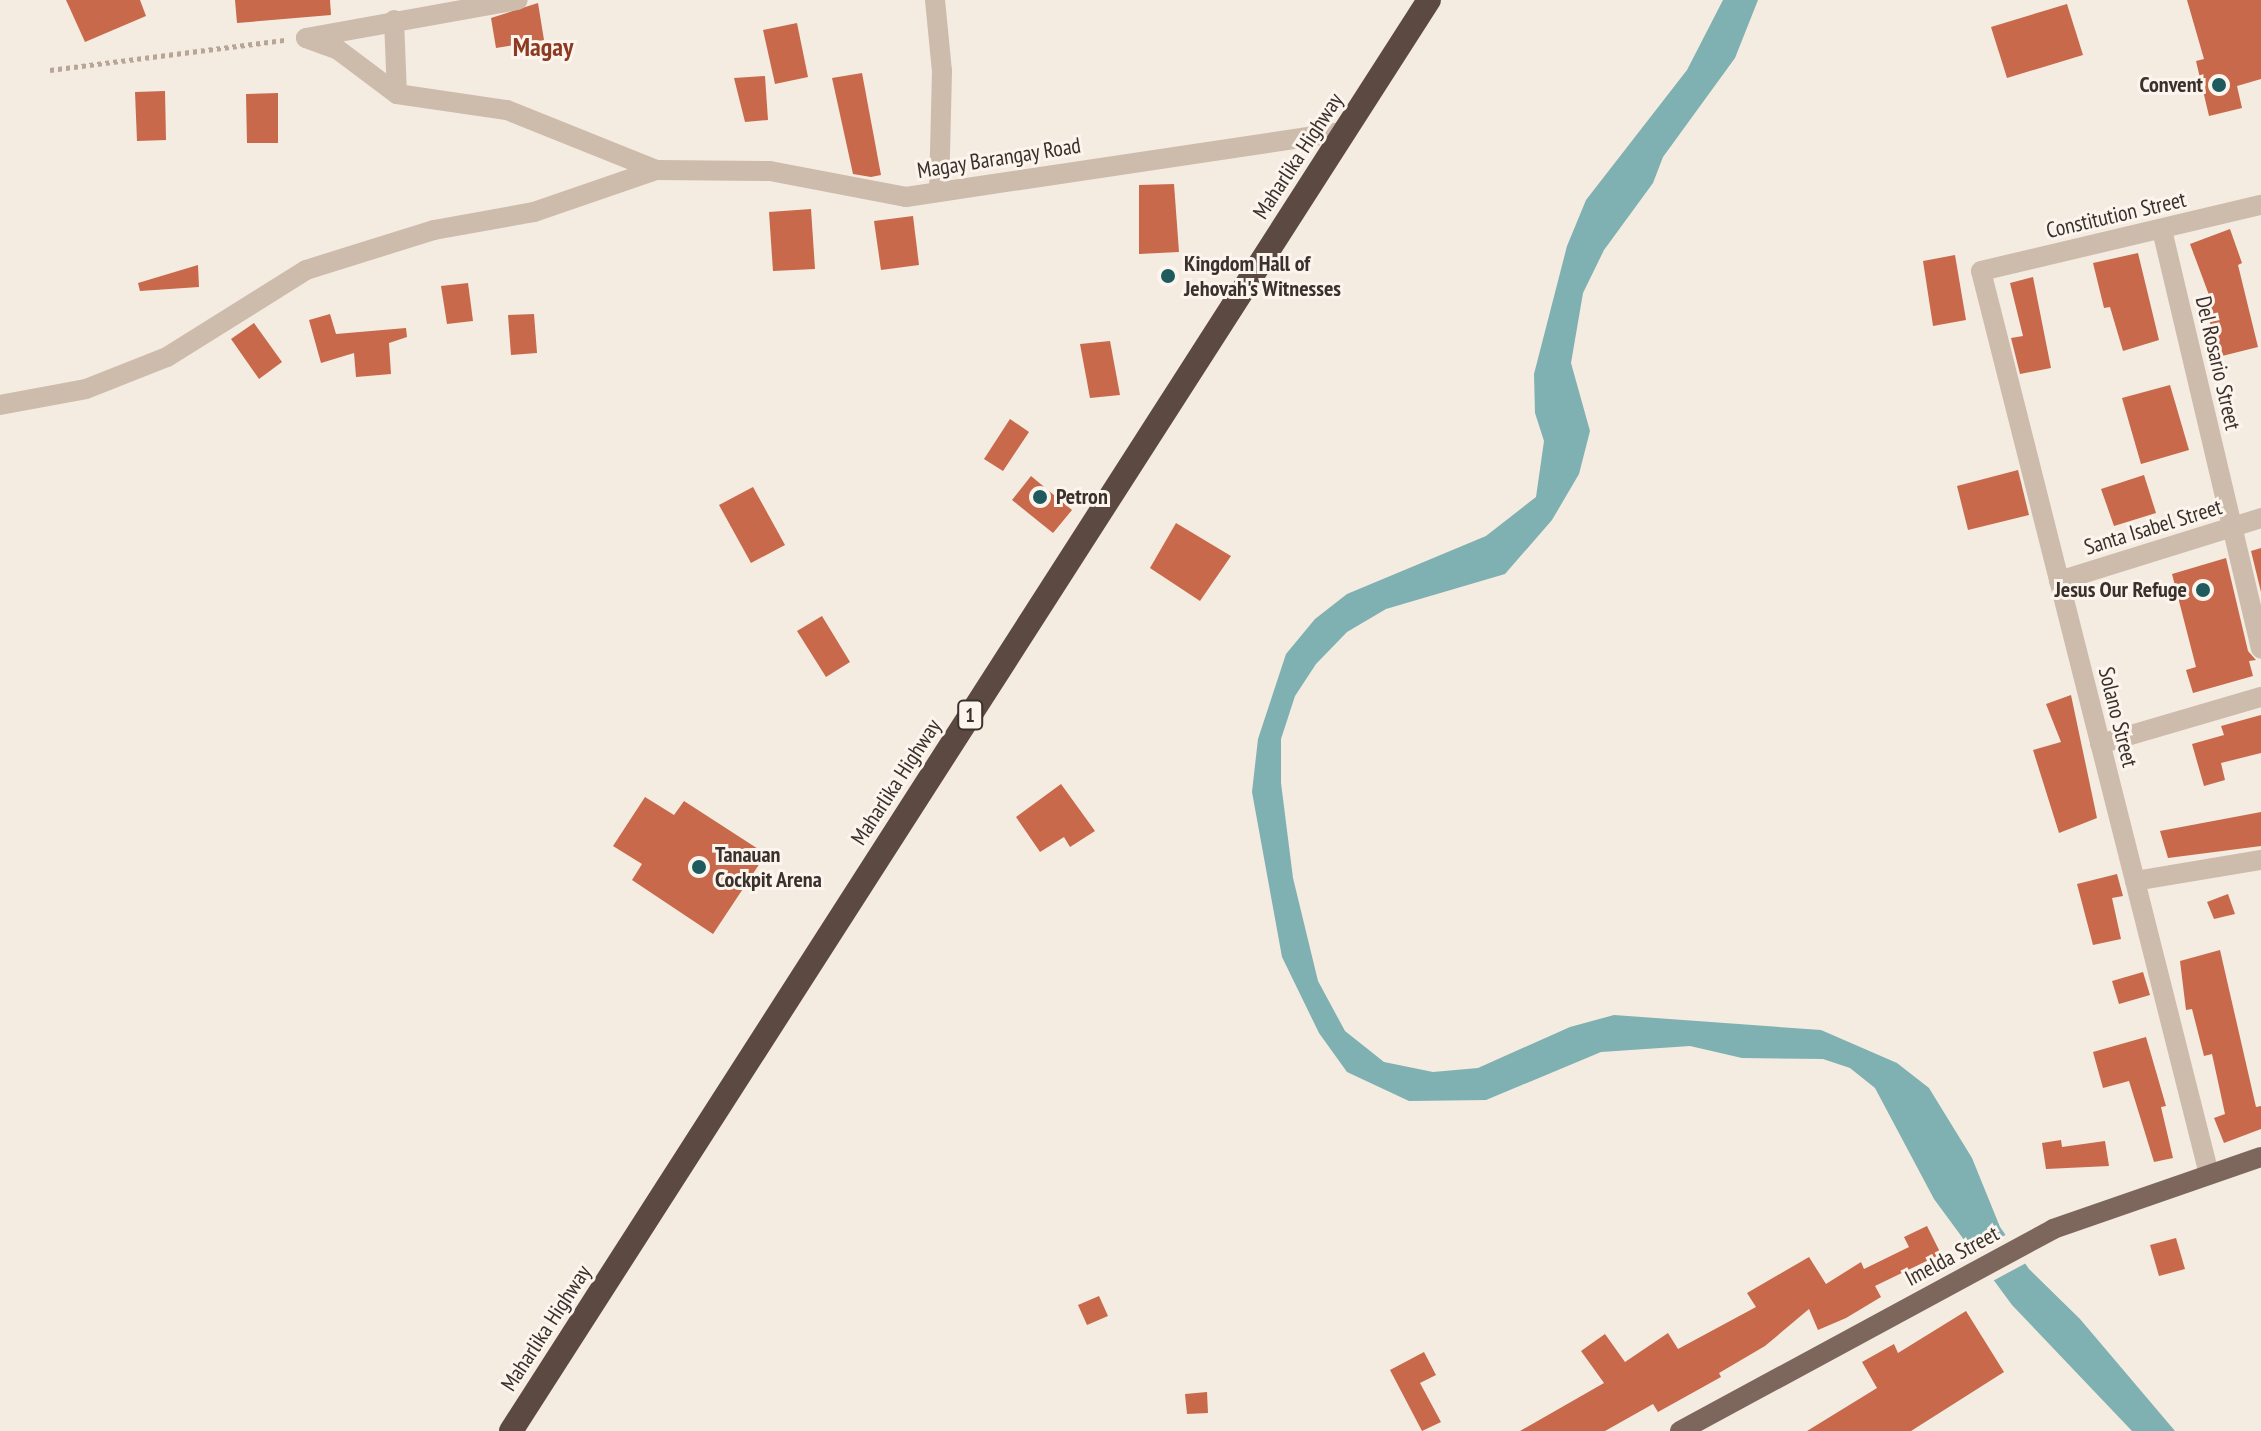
<!DOCTYPE html>
<style>
body{margin:0}
#map{position:relative;width:2261px;height:1431px;overflow:hidden;background:#f4ebe1;font-family:"PT Sans Narrow",sans-serif}
div>[style]{position:absolute}
.water>*{inset:0;background:#7fb0b2}
.pier>*{inset:0;background:#f4ebe1}
.building>*{inset:0;background:#c8694b}
.path>*{height:5px;margin-top:-2.5px;transform-origin:0;background:repeating-linear-gradient(90deg,#b9a596 0 4px,transparent 0 8px)}
.street>*{height:20px;margin:-10px;padding:0 10px;transform-origin:10px;border-radius:10px;background:#cdbbac}
.primary>*{height:20px;margin:-10px;padding:0 10px;transform-origin:10px;border-radius:10px;background:#7d675c}
.highway>*{height:24px;margin:-12px;padding:0 12px;transform-origin:12px;border-radius:12px;background:#5c4a42}
.dots>*{width:22px;height:22px;translate:-50% -50%;box-sizing:border-box;border:4px solid #fbf5ee;border-radius:50%}
span{translate:-50% -50%;white-space:nowrap;text-align:center;line-height:1.15;-webkit-text-stroke:6px #fbf5ee;paint-order:stroke}
.shield-label span{padding:2px 6px;background:#fbf5ee;border:2px solid;border-radius:6px;-webkit-text-stroke-width:0}
.shield-label{font-size:20px;color:#3b302b;font-weight:700}
.poi-label{font-size:22px;color:#3b302b;font-weight:700}
.right{translate:-100% -50%;text-align:right}
.left{translate:0 -50%;text-align:left}
.street-label{font-size:22px;color:#3b302b}
.quarter-label{font-size:26px;color:#8c3b22;font-weight:700}
</style>
<div id="map">
<div class="water">
<div style="clip-path:polygon(1723px 0,1758px 0,1735px 58px,1663px 157px,1653px 183px,1604px 250px,1583px 293px,1571px 363px,1590px 431px,1579px 474px,1552px 520px,1505px 574px,1386px 609px,1347px 632px,1316px 664px,1295px 696px,1281px 739px,1281px 783px,1293px 878px,1318px 981px,1345px 1031px,1384px 1062px,1433px 1072px,1478px 1068px,1570px 1027px,1614px 1015px,1821px 1030px,1897px 1063px,1929px 1088px,1972px 1158px,2000px 1227px,2029px 1269px,2080px 1319px,2175px 1431px,2132px 1431px,2012px 1305px,1934px 1199px,1875px 1088px,1850px 1068px,1823px 1059px,1742px 1058px,1690px 1046px,1601px 1052px,1486px 1100px,1409px 1101px,1347px 1072px,1319px 1033px,1282px 957px,1252px 792px,1258px 739px,1286px 654px,1315px 619px,1347px 594px,1486px 536px,1536px 497px,1544px 441px,1535px 413px,1534px 374px,1567px 246px,1586px 200px,1687px 70px)"></div>
</div>
<div class="pier">
<div style="clip-path:polygon(2009px 1233px,2028px 1262px,1989px 1283px,1967px 1256px)"></div>
</div>
<div class="building">
<div style="clip-path:polygon(66px 0,140px 0,146px 16px,85px 42px)"></div>
<div style="clip-path:polygon(235px 0,330px 0,331px 15px,237px 23px)"></div>
<div style="clip-path:polygon(2187px 0,2261px 0,2261px 79px,2237px 86px,2242px 108px,2209px 116px,2196px 61px,2204px 59px)"></div>
<div style="clip-path:polygon(538px 3px,544px 40px,496px 48px,491px 18px)"></div>
<div style="clip-path:polygon(2067px 4px,2083px 55px,2007px 78px,1991px 27px)"></div>
<div style="clip-path:polygon(797px 23px,808px 77px,775px 84px,763px 30px)"></div>
<div style="clip-path:polygon(862px 73px,881px 175px,871px 177px,853px 174px,832px 78px)"></div>
<div style="clip-path:polygon(765px 76px,768px 120px,745px 122px,734px 78px)"></div>
<div style="clip-path:polygon(165px 91px,166px 140px,137px 141px,135px 92px)"></div>
<div style="clip-path:polygon(278px 93px,278px 143px,247px 143px,246px 94px)"></div>
<div style="clip-path:polygon(1174px 184px,1179px 252px,1139px 254px,1139px 185px)"></div>
<div style="clip-path:polygon(811px 209px,815px 269px,773px 271px,769px 212px)"></div>
<div style="clip-path:polygon(913px 216px,919px 265px,881px 270px,874px 221px)"></div>
<div style="clip-path:polygon(2230px 229px,2242px 263px,2238px 265px,2258px 347px,2218px 357px,2206px 305px,2212px 303px,2190px 244px)"></div>
<div style="clip-path:polygon(2138px 253px,2159px 340px,2123px 351px,2110px 307px,2104px 308px,2093px 263px)"></div>
<div style="clip-path:polygon(1955px 255px,1966px 320px,1933px 326px,1923px 261px)"></div>
<div style="clip-path:polygon(198px 265px,199px 287px,140px 291px,138px 283px)"></div>
<div style="clip-path:polygon(2033px 277px,2051px 368px,2020px 374px,2011px 338px,2023px 336px,2010px 283px)"></div>
<div style="clip-path:polygon(468px 283px,473px 321px,447px 324px,441px 286px)"></div>
<div style="clip-path:polygon(330px 314px,336px 334px,406px 328px,407px 337px,389px 343px,391px 374px,356px 377px,354px 353px,321px 363px,309px 320px)"></div>
<div style="clip-path:polygon(534px 314px,537px 353px,511px 355px,508px 315px)"></div>
<div style="clip-path:polygon(254px 323px,282px 362px,259px 379px,231px 339px)"></div>
<div style="clip-path:polygon(1110px 341px,1120px 395px,1090px 398px,1080px 344px)"></div>
<div style="clip-path:polygon(2170px 385px,2189px 450px,2141px 464px,2122px 398px)"></div>
<div style="clip-path:polygon(1010px 419px,1029px 432px,1003px 471px,984px 459px)"></div>
<div style="clip-path:polygon(2018px 470px,2029px 515px,1968px 530px,1957px 486px)"></div>
<div style="clip-path:polygon(2144px 475px,2156px 513px,2114px 526px,2101px 489px)"></div>
<div style="clip-path:polygon(1031px 476px,1072px 510px,1053px 533px,1012px 500px)"></div>
<div style="clip-path:polygon(753px 487px,785px 545px,751px 563px,719px 505px)"></div>
<div style="clip-path:polygon(1176px 523px,1231px 556px,1200px 601px,1150px 568px)"></div>
<div style="clip-path:polygon(2261px 548px,2261px 592px,2251px 551px)"></div>
<div style="clip-path:polygon(2226px 558px,2248px 651px,2256px 660px,2249px 661px,2253px 676px,2193px 693px,2186px 670px,2196px 667px,2172px 574px)"></div>
<div style="clip-path:polygon(822px 616px,850px 662px,826px 677px,797px 631px)"></div>
<div style="clip-path:polygon(2071px 695px,2097px 818px,2059px 833px,2033px 750px,2061px 742px,2046px 704px)"></div>
<div style="clip-path:polygon(2261px 715px,2261px 753px,2221px 763px,2225px 780px,2204px 786px,2192px 744px,2224px 735px,2221px 726px)"></div>
<div style="clip-path:polygon(1061px 784px,1095px 831px,1070px 847px,1064px 837px,1040px 852px,1016px 817px)"></div>
<div style="clip-path:polygon(645px 797px,674px 815px,684px 801px,766px 854px,713px 934px,632px 880px,642px 864px,613px 846px)"></div>
<div style="clip-path:polygon(2261px 812px,2261px 846px,2168px 858px,2160px 831px)"></div>
<div style="clip-path:polygon(2117px 874px,2123px 896px,2112px 898px,2121px 939px,2093px 945px,2077px 884px)"></div>
<div style="clip-path:polygon(2228px 894px,2235px 914px,2214px 919px,2207px 902px)"></div>
<div style="clip-path:polygon(2220px 950px,2256px 1107px,2261px 1106px,2261px 1129px,2224px 1143px,2214px 1118px,2225px 1114px,2212px 1054px,2204px 1056px,2192px 1009px,2186px 1010px,2180px 961px)"></div>
<div style="clip-path:polygon(2143px 972px,2150px 995px,2119px 1004px,2112px 981px)"></div>
<div style="clip-path:polygon(2146px 1037px,2166px 1106px,2161px 1107px,2173px 1158px,2154px 1162px,2129px 1081px,2103px 1088px,2093px 1052px)"></div>
<div style="clip-path:polygon(2061px 1140px,2062px 1147px,2105px 1141px,2109px 1166px,2046px 1169px,2042px 1143px)"></div>
<div style="clip-path:polygon(1927px 1226px,1941px 1254px,1875px 1286px,1881px 1297px,1846px 1318px,1818px 1330px,1809px 1309px,1765px 1346px,1719px 1373px,1721px 1377px,1658px 1412px,1653px 1404px,1605px 1431px,1520px 1431px,1604px 1383px,1581px 1351px,1605px 1334px,1625px 1362px,1668px 1333px,1678px 1349px,1756px 1307px,1747px 1293px,1809px 1257px,1826px 1284px,1861px 1262px,1864px 1269px,1909px 1247px,1904px 1237px)"></div>
<div style="clip-path:polygon(2176px 1238px,2185px 1269px,2159px 1276px,2150px 1245px)"></div>
<div style="clip-path:polygon(1099px 1296px,1108px 1316px,1087px 1325px,1078px 1305px)"></div>
<div style="clip-path:polygon(1966px 1311px,2004px 1372px,1911px 1431px,1807px 1431px,1877px 1388px,1862px 1362px,1894px 1344px,1898px 1353px)"></div>
<div style="clip-path:polygon(1424px 1352px,1436px 1375px,1420px 1383px,1441px 1422px,1422px 1431px,1390px 1370px)"></div>
<div style="clip-path:polygon(1207px 1392px,1208px 1413px,1187px 1414px,1185px 1394px)"></div>
</div>
<div class="path">
<div style="left:50px;top:70px;width:237px;rotate:-7.3deg"></div>
</div>
<div class="street">
<div style="left:935px;top:0;width:71px;rotate:84.4deg"></div>
<div style="left:942px;top:71px;width:121px;rotate:91.4deg"></div>
<div style="left:394px;top:20px;width:74px;rotate:87.7deg"></div>
<div style="left:306px;top:38px;width:33px;rotate:20deg"></div>
<div style="left:337px;top:49px;width:75px;rotate:36.9deg"></div>
<div style="left:397px;top:94px;width:111px;rotate:8.3deg"></div>
<div style="left:507px;top:110px;width:161px;rotate:21.9deg"></div>
<div style="left:656px;top:170px;width:114px;rotate:0.5deg"></div>
<div style="left:770px;top:171px;width:138px;rotate:10.8deg"></div>
<div style="left:906px;top:197px;width:444px;rotate:-8.5deg"></div>
<div style="left:306px;top:38px;width:215px;rotate:-10.2deg"></div>
<div style="left:2162px;top:230px;width:430px;rotate:76.7deg"></div>
<div style="left:0;top:405px;width:87px;rotate:-10.5deg"></div>
<div style="left:86px;top:389px;width:87px;rotate:-21.6deg"></div>
<div style="left:167px;top:357px;width:164px;rotate:-32deg"></div>
<div style="left:306px;top:270px;width:134px;rotate:-17.4deg"></div>
<div style="left:434px;top:230px;width:102px;rotate:-10.2deg"></div>
<div style="left:534px;top:212px;width:129px;rotate:-19deg"></div>
<div style="left:2059px;top:581px;width:212px;rotate:-17.3deg"></div>
<div style="left:2100px;top:744px;width:168px;rotate:-16.3deg"></div>
<div style="left:2135px;top:881px;width:128px;rotate:-9.5deg"></div>
<div style="left:2209px;top:1174px;width:931px;rotate:-104.17deg"></div>
<div style="left:1981px;top:271px;width:288px;rotate:-13.3deg"></div>
</div>
<div class="primary">
<div style="left:1680px;top:1431px;width:424px;rotate:-28.4deg"></div>
<div style="left:2053px;top:1229px;width:220px;rotate:-19.1deg"></div>
</div>
<div class="highway">
<div style="left:511px;top:1431px;width:1700px;rotate:-57.32deg"></div>
</div>
<div class="dots">
<div style="left:2219px;top:85px;background:#1f5a5e"></div>
<div style="left:1168px;top:276px;background:#1f5a5e"></div>
<div style="left:1040px;top:497px;background:#1f5a5e"></div>
<div style="left:2203px;top:590px;background:#1f5a5e"></div>
<div style="left:699px;top:867px;background:#1f5a5e"></div>
</div>
<div class="shield-label">
<span style="left:970px;top:715px">1</span>
</div>
<div class="poi-label">
<span class="right" style="left:2203px;top:85px">Convent</span>
<span class="left" style="left:1184px;top:276px">Kingdom Hall of<br>Jehovah's Witnesses</span>
<span class="left" style="left:1056px;top:497px">Petron</span>
<span class="right" style="left:2187px;top:590px">Jesus Our Refuge</span>
<span class="left" style="left:715px;top:867px">Tanauan<br>Cockpit Arena</span>
</div>
<div class="street-label">
<span style="left:1298px;top:156px;rotate:-57deg">Maharlika Highway</span>
<span style="left:999px;top:158px;rotate:-9deg">Magay Barangay Road</span>
<span style="left:2116px;top:215px;rotate:-13deg">Constitution Street</span>
<span style="left:2218px;top:363px;rotate:77deg">Del Rosario Street</span>
<span style="left:2153px;top:527px;rotate:-17deg">Santa Isabel Street</span>
<span style="left:2118px;top:717px;rotate:76deg">Solano Street</span>
<span style="left:896px;top:782px;rotate:-57deg">Maharlika Highway</span>
<span style="left:1952px;top:1256px;rotate:-28deg">Imelda Street</span>
<span style="left:546px;top:1328px;rotate:-57deg">Maharlika Highway</span>
</div>
<div class="quarter-label">
<span style="left:543px;top:47px">Magay</span>
</div>
</div>
